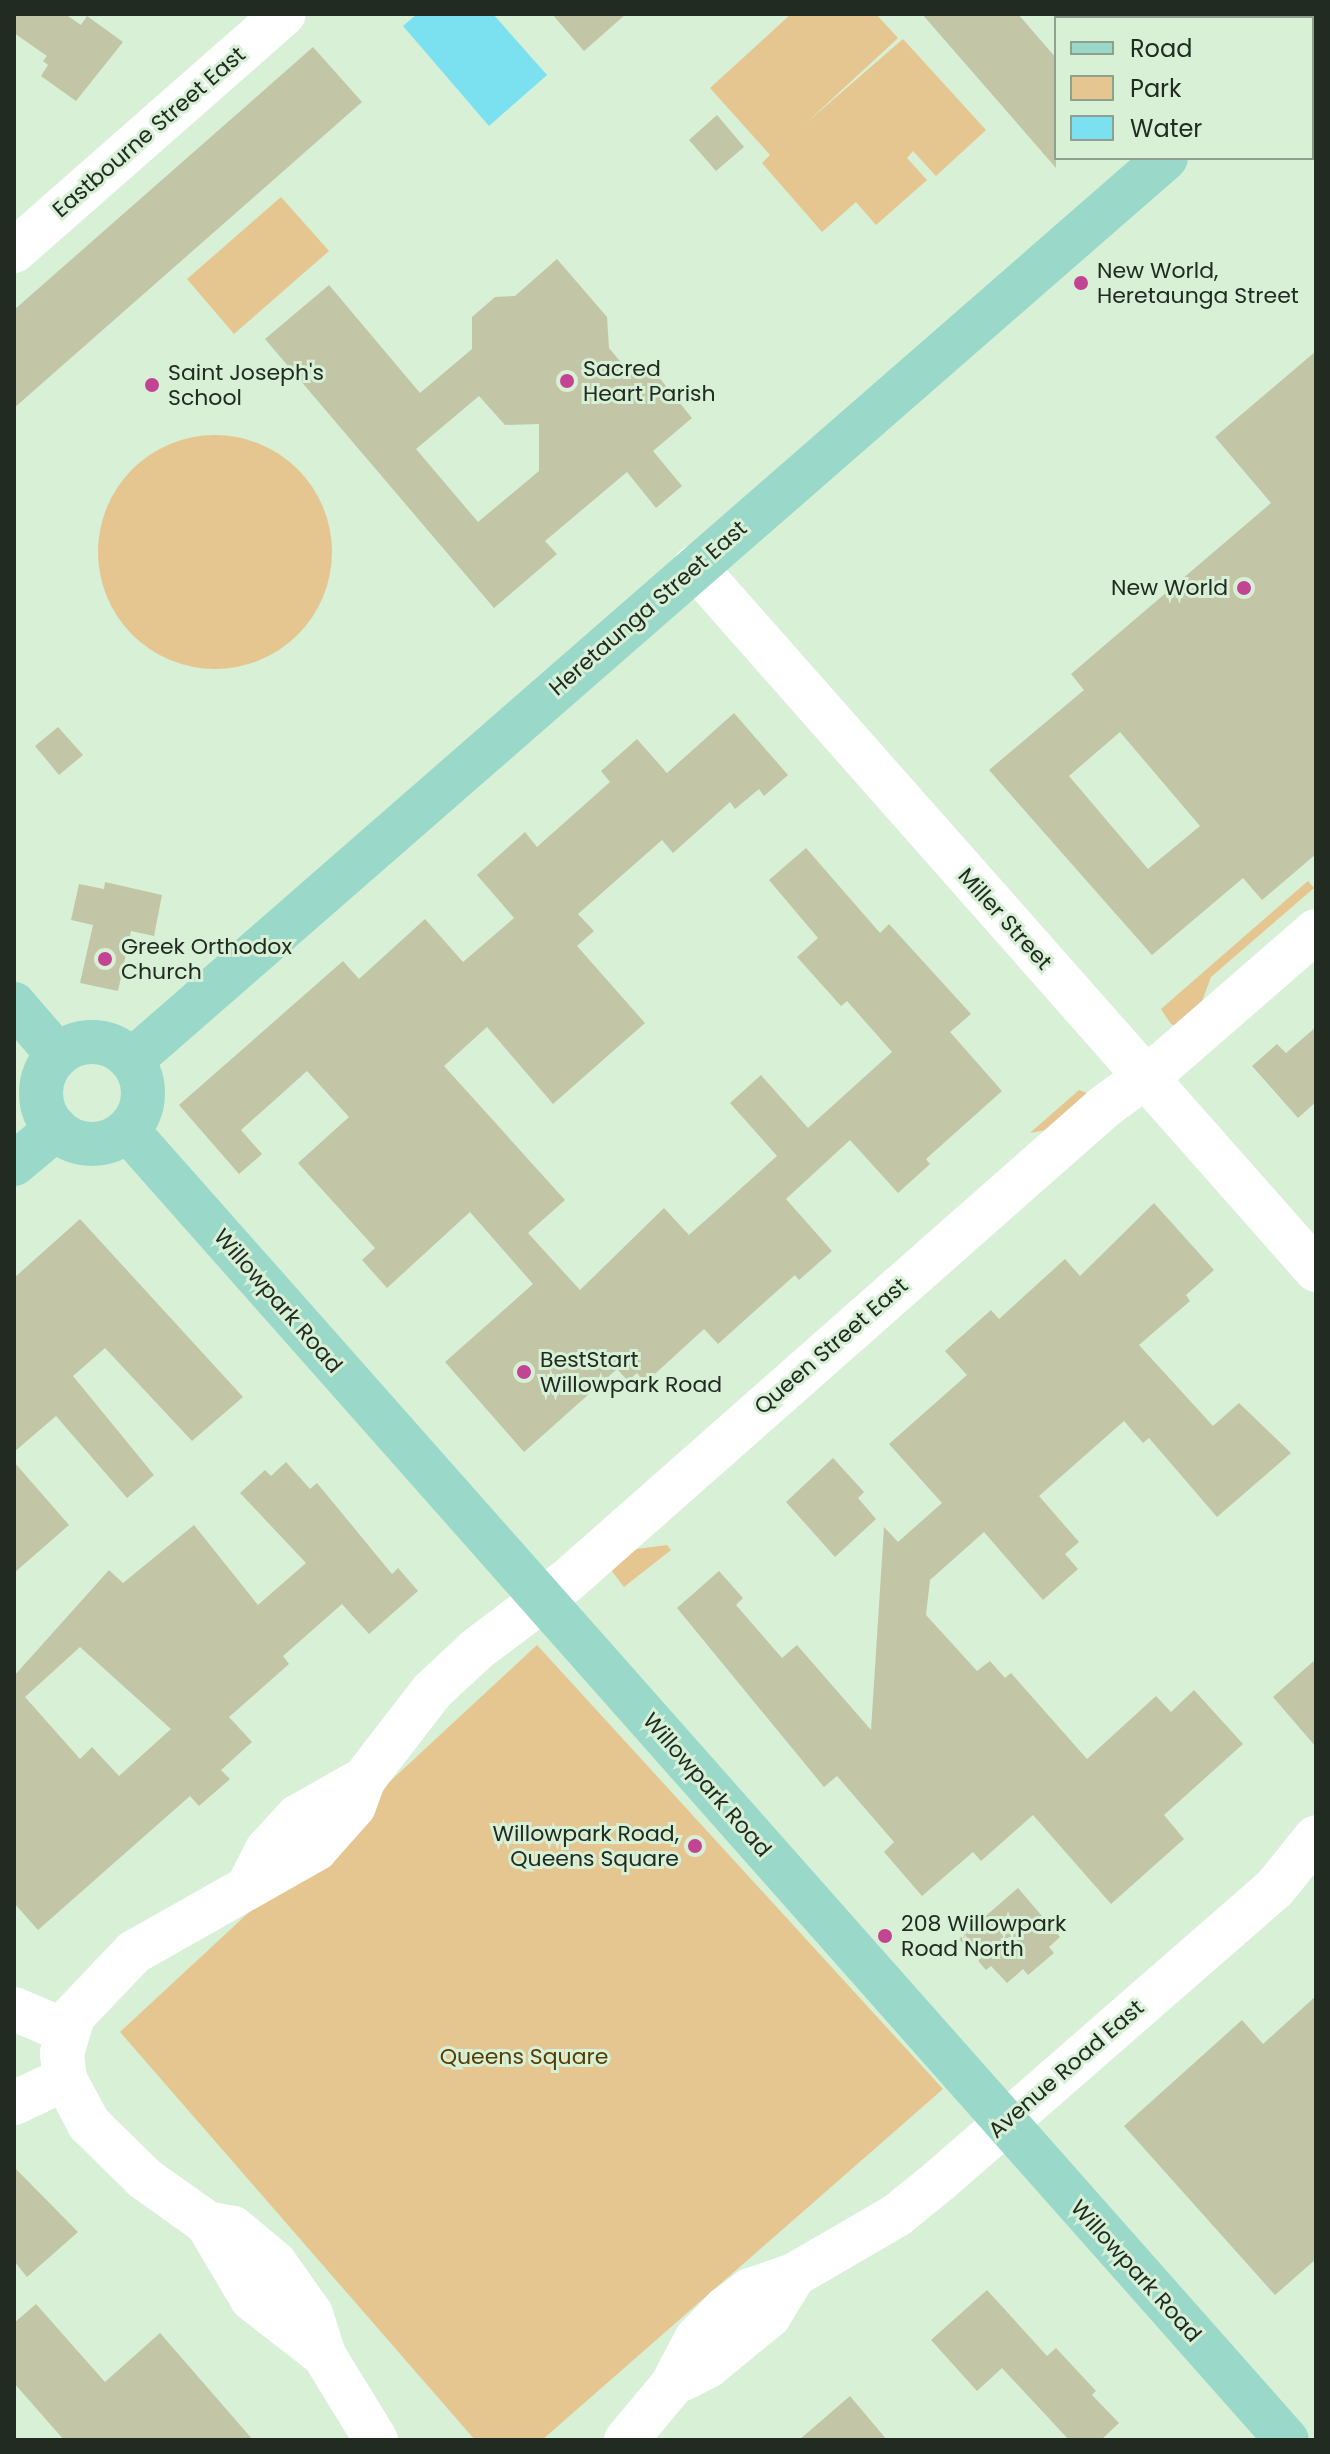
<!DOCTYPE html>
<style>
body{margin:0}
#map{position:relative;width:1330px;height:2454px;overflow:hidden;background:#d7f0d6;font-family:Poppins,sans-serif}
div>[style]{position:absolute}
.green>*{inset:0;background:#e5c691}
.round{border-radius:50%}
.water>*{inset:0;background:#7be1f0}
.building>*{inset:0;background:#c2c6a6}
.minor>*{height:44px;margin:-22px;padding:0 22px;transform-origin:22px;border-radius:22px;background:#fff}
.major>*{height:44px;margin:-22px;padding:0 22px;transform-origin:22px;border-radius:22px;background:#9ad8ca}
.major>.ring{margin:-22px;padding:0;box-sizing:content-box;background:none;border:44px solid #9ad8ca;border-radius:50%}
.dots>*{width:22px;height:22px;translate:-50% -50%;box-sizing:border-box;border:4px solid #d7f0d6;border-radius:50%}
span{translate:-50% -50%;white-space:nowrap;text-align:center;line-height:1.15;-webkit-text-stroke:6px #d7f0d6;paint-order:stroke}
.street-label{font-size:22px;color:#222b22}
.poi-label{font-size:22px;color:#222b22}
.left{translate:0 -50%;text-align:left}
.right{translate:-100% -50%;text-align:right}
.park-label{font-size:22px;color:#573d03}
.frame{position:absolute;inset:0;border:16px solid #222b22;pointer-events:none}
.legend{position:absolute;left:1054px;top:16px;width:260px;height:144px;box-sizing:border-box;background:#d7f0d6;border:2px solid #8fa18e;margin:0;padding:10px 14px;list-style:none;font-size:24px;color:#222b22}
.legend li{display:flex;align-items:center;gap:16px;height:40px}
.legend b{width:40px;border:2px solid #8fa18e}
</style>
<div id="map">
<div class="green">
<div style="clip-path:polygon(791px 14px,876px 14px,898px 38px,805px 124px,903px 39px,986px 130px,936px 176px,913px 151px,907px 158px,927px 180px,876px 225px,856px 202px,822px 232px,762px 163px,770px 155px,710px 88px)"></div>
<div style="clip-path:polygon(281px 197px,329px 251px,234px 334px,187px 279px)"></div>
<div class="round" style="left:98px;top:435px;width:234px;height:234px"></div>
<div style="clip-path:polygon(1308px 881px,1314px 888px,1211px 977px,1198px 1012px,1177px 1026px,1171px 1024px,1161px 1009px)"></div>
<div style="clip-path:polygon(1079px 1090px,1087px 1093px,1057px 1128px,1030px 1133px)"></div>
<div style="clip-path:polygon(667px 1545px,671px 1550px,624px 1587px,608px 1566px,630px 1550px)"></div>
<div style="clip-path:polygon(537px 1645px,943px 2089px,542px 2440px,475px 2440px,120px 2032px)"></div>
</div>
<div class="water">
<div style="clip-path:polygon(417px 14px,493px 14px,547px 75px,489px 126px,403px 26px)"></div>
</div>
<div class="building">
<div style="clip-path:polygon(14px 14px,65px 14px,81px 25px,87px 16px,123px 42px,76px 101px,41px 76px,48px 65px,43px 61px,47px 56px,14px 33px)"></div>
<div style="clip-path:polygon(552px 14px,626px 14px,584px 51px)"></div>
<div style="clip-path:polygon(922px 14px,1018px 14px,1056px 58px,1056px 168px)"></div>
<div style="clip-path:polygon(313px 47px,362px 102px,14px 408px,14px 310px)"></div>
<div style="clip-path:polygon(717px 115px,744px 147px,716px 171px,689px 140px)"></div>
<div style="clip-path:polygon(evenodd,557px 259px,607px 317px,609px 348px,630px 373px,653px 370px,692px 418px,653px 451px,682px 486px,656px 508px,627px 472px,545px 541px,557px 554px,494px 608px,265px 339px,329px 285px,420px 393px,472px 349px,472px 317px,495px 297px,515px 296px,557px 259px,479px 396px,505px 425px,539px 424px,539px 471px,478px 522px,416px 449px,479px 396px)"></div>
<div style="clip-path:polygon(evenodd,1316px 351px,1316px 854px,1262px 900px,1243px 878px,1152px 955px,989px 770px,1084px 690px,1071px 674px,1271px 503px,1215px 437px,1316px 351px,1120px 732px,1200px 826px,1148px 869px,1069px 776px,1120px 732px)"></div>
<div style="clip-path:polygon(734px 713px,788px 775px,764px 796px,759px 789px,735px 809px,730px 802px,673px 853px,662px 840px,578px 914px,594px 931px,577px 946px,645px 1023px,553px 1104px,487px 1027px,444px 1066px,565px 1200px,528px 1233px,580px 1290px,664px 1208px,689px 1235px,777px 1156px,730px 1103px,761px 1075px,808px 1128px,892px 1052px,847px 1001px,841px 1006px,797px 957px,818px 938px,769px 880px,806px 848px,880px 933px,889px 924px,971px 1014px,950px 1032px,1002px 1091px,926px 1159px,930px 1164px,898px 1193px,850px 1140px,786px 1199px,832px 1251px,799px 1280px,795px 1275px,718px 1344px,704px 1329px,645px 1383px,637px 1373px,628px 1381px,617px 1369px,524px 1452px,445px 1362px,533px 1284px,470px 1212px,387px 1288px,362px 1260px,375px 1248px,298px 1163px,349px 1117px,307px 1071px,241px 1130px,262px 1154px,239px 1174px,179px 1105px,343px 961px,359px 979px,425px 919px,463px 962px,514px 918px,477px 875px,525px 832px,537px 847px,610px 782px,601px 771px,637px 739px,667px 773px)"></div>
<div style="clip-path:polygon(58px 727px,83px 755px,59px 775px,35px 746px)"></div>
<div style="clip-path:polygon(105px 882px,162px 895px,154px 936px,131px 931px,118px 991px,80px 983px,93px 925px,71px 920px,79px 884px,104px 889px)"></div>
<div style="clip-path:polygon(1316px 1027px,1316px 1102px,1298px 1118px,1252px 1066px,1277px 1044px,1286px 1053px)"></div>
<div style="clip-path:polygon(1154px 1203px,1214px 1270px,1186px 1295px,1190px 1301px,1139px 1345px,1213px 1426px,1239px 1403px,1291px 1453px,1217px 1517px,1149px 1438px,1143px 1443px,1124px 1421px,1039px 1496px,1079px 1542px,1065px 1554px,1078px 1569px,1043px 1600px,984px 1532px,930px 1580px,926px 1615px,977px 1671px,990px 1661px,1005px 1678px,1011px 1673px,1087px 1759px,1156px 1696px,1171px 1712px,1194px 1690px,1243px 1744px,1164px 1815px,1184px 1839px,1111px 1904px,1033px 1815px,981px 1861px,973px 1852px,922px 1896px,884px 1852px,894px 1842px,837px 1776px,824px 1787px,677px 1608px,719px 1571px,743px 1598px,736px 1605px,782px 1658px,797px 1645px,871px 1730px,884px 1527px,898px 1542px,942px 1503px,889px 1444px,967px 1375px,945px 1351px,991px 1310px,999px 1319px,1065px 1259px,1080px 1276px)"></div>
<div style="clip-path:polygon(80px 1219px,243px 1397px,192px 1441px,105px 1348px,73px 1376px,154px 1475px,127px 1498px,56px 1416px,14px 1452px,14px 1278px)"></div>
<div style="clip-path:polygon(833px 1458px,864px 1492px,858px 1498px,876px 1519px,835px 1557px,786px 1502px)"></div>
<div style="clip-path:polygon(14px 1462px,69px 1525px,14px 1573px)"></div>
<div style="clip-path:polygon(evenodd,286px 1462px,310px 1489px,317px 1483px,392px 1574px,398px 1568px,418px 1591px,369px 1634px,342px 1604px,283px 1656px,289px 1664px,229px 1717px,252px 1742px,221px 1770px,230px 1779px,199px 1806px,190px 1796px,38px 1930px,14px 1903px,14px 1676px,109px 1570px,123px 1583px,194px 1525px,258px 1605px,306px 1563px,240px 1493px,265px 1470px,271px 1476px,286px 1462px,80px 1647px,171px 1729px,119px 1776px,92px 1747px,80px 1759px,25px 1697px,80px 1647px)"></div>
<div style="clip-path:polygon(1316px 1659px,1316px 1747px,1273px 1697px)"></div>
<div style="clip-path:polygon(1018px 1888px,1060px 1937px,1049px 1947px,1054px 1953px,1028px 1975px,1023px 1969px,1007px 1983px,991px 1966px,986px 1970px,959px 1939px)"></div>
<div style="clip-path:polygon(1316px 1996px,1316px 2259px,1275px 2295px,1124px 2126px,1242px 2020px,1263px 2044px)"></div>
<div style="clip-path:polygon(14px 2167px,78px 2232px,27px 2277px,14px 2261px)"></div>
<div style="clip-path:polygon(987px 2290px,1047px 2356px,1056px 2348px,1096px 2391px,1092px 2395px,1119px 2423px,1101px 2440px,1069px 2440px,1002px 2368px,977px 2391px,931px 2340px)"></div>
<div style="clip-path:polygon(36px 2304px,105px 2382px,160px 2333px,253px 2440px,64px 2440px,14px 2383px,14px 2323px)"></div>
<div style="clip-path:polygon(850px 2396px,887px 2440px,799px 2440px)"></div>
</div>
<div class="minor">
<div style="left:14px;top:251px;width:359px;rotate:-41.3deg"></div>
<div style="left:695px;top:567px;width:938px;rotate:48.54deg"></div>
<div style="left:250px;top:1883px;width:37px;rotate:-63deg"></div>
<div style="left:267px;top:1850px;width:45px;rotate:-47.7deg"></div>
<div style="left:297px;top:1817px;width:77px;rotate:-29.6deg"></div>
<div style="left:14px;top:2009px;width:56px;rotate:22.9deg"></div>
<div style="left:14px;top:2103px;width:56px;rotate:-25.2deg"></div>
<div style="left:207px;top:2223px;width:88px;rotate:59.4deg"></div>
<div style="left:252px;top:2299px;width:91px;rotate:37.9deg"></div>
<div style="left:681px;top:2380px;width:30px;rotate:-27deg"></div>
<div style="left:708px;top:2366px;width:79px;rotate:-39.3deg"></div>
<div style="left:769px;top:2316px;width:48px;rotate:-58.6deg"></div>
<div style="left:376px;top:2440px;width:100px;rotate:-121.5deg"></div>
<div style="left:324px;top:2355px;width:43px;rotate:-107.6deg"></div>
<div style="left:311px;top:2314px;width:62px;rotate:-125.2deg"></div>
<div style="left:275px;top:2263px;width:55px;rotate:-140.2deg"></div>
<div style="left:233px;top:2228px;width:26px;rotate:-169deg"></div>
<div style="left:207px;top:2223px;width:77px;rotate:-144.5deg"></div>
<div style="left:144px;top:2178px;width:77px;rotate:-135.5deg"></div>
<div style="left:89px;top:2124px;width:51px;rotate:-118.1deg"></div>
<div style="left:65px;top:2079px;width:26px;rotate:-97deg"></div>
<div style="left:62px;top:2053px;width:39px;rotate:-73deg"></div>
<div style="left:73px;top:2016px;width:88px;rotate:-46.4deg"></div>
<div style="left:134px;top:1952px;width:209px;rotate:-29.5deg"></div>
<div style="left:316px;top:1849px;width:57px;rotate:-48.5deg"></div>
<div style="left:354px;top:1806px;width:29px;rotate:-70deg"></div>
<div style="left:364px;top:1779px;width:111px;rotate:-52.3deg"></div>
<div style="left:432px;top:1691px;width:62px;rotate:-43deg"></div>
<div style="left:477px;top:1649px;width:113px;rotate:-37.1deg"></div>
<div style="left:567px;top:1581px;width:716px;rotate:-41.43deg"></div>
<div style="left:1104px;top:1107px;width:74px;rotate:-36.3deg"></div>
<div style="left:1164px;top:1063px;width:201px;rotate:-41deg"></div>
<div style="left:626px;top:2440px;width:72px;rotate:-50.1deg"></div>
<div style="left:672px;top:2385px;width:52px;rotate:-62.4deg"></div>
<div style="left:696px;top:2339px;width:42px;rotate:-46deg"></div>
<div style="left:725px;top:2309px;width:31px;rotate:-37deg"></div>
<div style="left:750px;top:2290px;width:46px;rotate:-18.8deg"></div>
<div style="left:794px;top:2275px;width:119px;rotate:-30.2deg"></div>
<div style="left:897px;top:2215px;width:54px;rotate:-39deg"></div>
<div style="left:939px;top:2181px;width:446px;rotate:-41.1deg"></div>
<div style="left:1275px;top:1888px;width:65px;rotate:-51.2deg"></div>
</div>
<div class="major">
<div style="left:1237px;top:14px;width:4px;rotate:63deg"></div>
<div style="left:1312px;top:103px;width:6px;rotate:45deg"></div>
<div style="left:14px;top:1004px;width:66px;rotate:49.3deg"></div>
<div class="ring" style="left:41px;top:1042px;width:58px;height:58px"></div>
<div style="left:132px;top:1060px;width:1372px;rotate:-41.1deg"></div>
<div style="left:128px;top:1131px;width:1748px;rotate:48.48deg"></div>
<div style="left:14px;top:1164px;width:55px;rotate:-39.8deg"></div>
</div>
<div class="dots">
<div style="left:1081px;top:283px;background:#c24493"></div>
<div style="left:567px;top:381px;background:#c24493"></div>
<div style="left:152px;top:385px;background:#c24493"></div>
<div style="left:1244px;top:588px;background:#c24493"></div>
<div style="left:105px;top:959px;background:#c24493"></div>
<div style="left:524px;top:1372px;background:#c24493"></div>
<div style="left:695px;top:1846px;background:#c24493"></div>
<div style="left:885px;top:1936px;background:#c24493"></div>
</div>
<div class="street-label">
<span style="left:149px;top:132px;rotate:-41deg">Eastbourne Street East</span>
<span style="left:648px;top:608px;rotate:-41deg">Heretaunga Street East</span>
<span style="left:1005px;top:919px;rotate:48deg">Miller Street</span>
<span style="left:278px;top:1301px;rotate:49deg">Willowpark Road</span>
<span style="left:831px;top:1346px;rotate:-41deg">Queen Street East</span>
<span style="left:707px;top:1785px;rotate:49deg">Willowpark Road</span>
<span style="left:1066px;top:2069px;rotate:-41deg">Avenue Road East</span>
<span style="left:1136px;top:2271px;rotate:48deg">Willowpark Road</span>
</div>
<div class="poi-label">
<span class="left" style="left:1097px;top:283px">New World,<br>Heretaunga Street</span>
<span class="left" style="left:583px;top:381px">Sacred<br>Heart Parish</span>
<span class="left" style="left:168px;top:385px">Saint Joseph's<br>School</span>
<span class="right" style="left:1228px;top:588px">New World</span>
<span class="left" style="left:121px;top:959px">Greek Orthodox<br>Church</span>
<span class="left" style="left:540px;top:1372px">BestStart<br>Willowpark Road</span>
<span class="right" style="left:679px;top:1846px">Willowpark Road,<br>Queens Square</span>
<span class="left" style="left:901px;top:1936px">208 Willowpark<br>Road North</span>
</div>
<div class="park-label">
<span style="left:524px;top:2057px">Queens Square</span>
</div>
<div class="frame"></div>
<ul class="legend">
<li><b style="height:10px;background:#9ad8ca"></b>Road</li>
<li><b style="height:22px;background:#e5c691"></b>Park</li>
<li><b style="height:22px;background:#7be1f0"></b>Water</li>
</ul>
</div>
